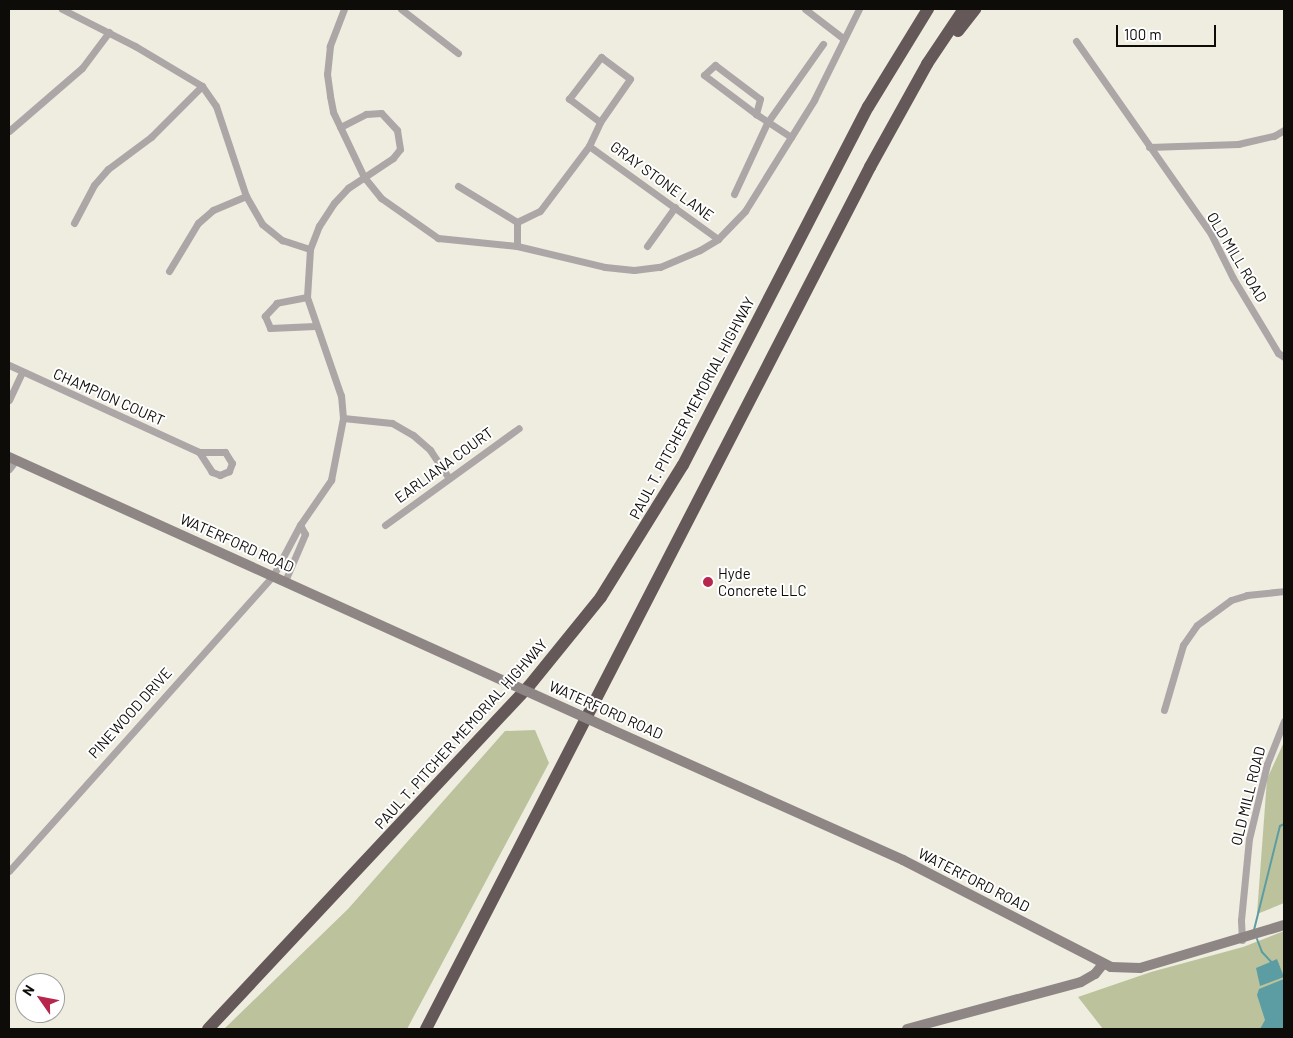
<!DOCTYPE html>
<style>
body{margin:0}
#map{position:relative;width:1293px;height:1038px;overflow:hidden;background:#efece0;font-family:Barlow,sans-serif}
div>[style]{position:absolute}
.green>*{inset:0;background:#bcc39c}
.water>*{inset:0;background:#5c9da4}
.stream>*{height:2px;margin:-1px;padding:0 1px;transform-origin:1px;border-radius:1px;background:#5c9da4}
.street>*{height:7px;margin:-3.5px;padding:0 3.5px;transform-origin:3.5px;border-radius:3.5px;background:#aca6a6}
.secondary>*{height:10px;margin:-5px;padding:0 5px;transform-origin:5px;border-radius:5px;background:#8e8585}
.highway>*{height:12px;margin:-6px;padding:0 6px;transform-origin:6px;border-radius:6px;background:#655859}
.secondary-bridge>*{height:10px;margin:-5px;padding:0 5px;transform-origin:5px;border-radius:5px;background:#8e8585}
.dots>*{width:14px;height:14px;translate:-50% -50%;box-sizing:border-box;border:2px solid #fff;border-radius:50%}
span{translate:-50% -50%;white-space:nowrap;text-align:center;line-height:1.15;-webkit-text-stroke:4px #fff;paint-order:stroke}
.street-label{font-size:15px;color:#0e0c09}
.poi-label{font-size:15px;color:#0e0c09}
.left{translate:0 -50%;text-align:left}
.frame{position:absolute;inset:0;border:10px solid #0e0c09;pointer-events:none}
.north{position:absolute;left:15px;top:973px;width:50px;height:50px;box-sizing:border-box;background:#fff;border:1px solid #9f9e9d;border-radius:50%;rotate:303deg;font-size:14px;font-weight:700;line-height:20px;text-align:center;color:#0e0c09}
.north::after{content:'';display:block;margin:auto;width:18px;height:22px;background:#b7264c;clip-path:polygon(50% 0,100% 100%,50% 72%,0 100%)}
.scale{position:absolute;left:1116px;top:25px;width:100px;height:22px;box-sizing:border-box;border:2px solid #0e0c09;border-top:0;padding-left:6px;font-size:15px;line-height:18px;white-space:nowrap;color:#0e0c09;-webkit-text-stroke:4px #fff;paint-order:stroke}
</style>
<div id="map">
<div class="green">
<div style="clip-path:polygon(535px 730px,549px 763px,407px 1029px,224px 1029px,348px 909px,505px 731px)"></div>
<div style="clip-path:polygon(1284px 742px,1284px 903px,1257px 914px,1267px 779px)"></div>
<div style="clip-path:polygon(1284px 931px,1284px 1029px,1103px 1029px,1078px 997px,1151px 972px,1243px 947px)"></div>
</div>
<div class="water">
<div style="clip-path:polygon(1277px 959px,1284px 977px,1260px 986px,1256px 968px)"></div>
<div style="clip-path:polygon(1284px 979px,1284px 1029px,1260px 1029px,1265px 1020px,1257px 995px,1259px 989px)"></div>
</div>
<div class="stream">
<div style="left:1254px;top:930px;width:107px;rotate:-76deg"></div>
<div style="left:1280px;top:826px;width:4px;rotate:-27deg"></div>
<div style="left:1257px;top:939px;width:14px;rotate:69deg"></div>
<div style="left:1262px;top:952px;width:16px;rotate:47deg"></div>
</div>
<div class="street">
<div style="left:62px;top:9px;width:82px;rotate:26.9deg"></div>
<div style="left:135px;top:46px;width:78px;rotate:30.8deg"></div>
<div style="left:202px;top:86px;width:24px;rotate:55deg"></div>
<div style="left:216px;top:106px;width:95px;rotate:71.6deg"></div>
<div style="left:246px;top:196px;width:32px;rotate:60deg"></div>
<div style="left:262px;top:224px;width:26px;rotate:39deg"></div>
<div style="left:282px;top:240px;width:29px;rotate:18deg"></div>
<div style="left:344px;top:9px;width:40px;rotate:111deg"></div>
<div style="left:330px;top:46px;width:28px;rotate:96deg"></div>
<div style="left:327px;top:74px;width:22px;rotate:82deg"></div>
<div style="left:330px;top:96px;width:16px;rotate:79deg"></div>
<div style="left:333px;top:112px;width:72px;rotate:64.5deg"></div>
<div style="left:364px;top:177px;width:27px;rotate:51deg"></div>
<div style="left:381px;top:198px;width:70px;rotate:35.1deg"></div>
<div style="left:438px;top:238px;width:79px;rotate:5.8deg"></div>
<div style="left:517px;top:246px;width:90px;rotate:13.4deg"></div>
<div style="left:605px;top:267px;width:29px;rotate:6deg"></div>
<div style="left:634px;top:270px;width:26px;rotate:-7deg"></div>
<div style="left:660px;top:267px;width:43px;rotate:-23deg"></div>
<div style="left:700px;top:250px;width:21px;rotate:-31deg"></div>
<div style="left:718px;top:239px;width:39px;rotate:-46deg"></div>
<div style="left:745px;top:211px;width:131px;rotate:-58.1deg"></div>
<div style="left:814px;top:100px;width:102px;rotate:-63.7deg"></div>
<div style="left:401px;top:9px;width:72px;rotate:37.7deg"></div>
<div style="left:805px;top:9px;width:49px;rotate:37.6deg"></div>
<div style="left:1076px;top:41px;width:236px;rotate:55deg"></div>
<div style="left:1211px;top:234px;width:49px;rotate:63.4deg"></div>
<div style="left:1233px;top:278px;width:87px;rotate:59deg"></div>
<div style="left:1278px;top:353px;width:7px;rotate:34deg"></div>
<div style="left:601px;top:57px;width:36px;rotate:37deg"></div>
<div style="left:630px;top:79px;width:52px;rotate:124.9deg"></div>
<div style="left:600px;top:122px;width:39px;rotate:-143deg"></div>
<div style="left:569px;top:99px;width:53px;rotate:-52.7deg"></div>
<div style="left:715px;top:65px;width:56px;rotate:37.1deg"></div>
<div style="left:760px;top:99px;width:16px;rotate:105deg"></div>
<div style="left:756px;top:114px;width:65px;rotate:-143.1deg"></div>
<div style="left:704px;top:75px;width:15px;rotate:-42deg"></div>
<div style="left:756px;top:114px;width:42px;rotate:33.3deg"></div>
<div style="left:9px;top:131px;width:96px;rotate:-40.8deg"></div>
<div style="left:82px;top:68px;width:45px;rotate:-53.1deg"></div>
<div style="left:589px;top:146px;width:159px;rotate:35.8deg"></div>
<div style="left:1149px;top:147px;width:89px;rotate:-1.9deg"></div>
<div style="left:1238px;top:144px;width:37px;rotate:-13deg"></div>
<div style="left:1274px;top:136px;width:12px;rotate:-31deg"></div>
<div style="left:458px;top:186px;width:69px;rotate:31.4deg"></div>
<div style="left:734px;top:194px;width:78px;rotate:-65.1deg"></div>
<div style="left:767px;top:123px;width:97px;rotate:-54.7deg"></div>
<div style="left:74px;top:223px;width:43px;rotate:-62.2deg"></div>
<div style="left:94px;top:185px;width:21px;rotate:-49deg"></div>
<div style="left:108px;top:169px;width:54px;rotate:-36.7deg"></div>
<div style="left:151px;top:137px;width:72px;rotate:-45deg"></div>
<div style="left:517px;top:246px;width:24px;rotate:-90deg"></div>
<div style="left:517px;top:222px;width:25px;rotate:-26deg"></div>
<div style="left:540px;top:211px;width:81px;rotate:-53deg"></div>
<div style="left:589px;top:146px;width:26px;rotate:-65deg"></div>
<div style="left:647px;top:246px;width:48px;rotate:-54.3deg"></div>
<div style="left:169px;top:271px;width:56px;rotate:-58.9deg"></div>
<div style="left:198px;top:223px;width:20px;rotate:-41deg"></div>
<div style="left:213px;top:210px;width:36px;rotate:-23deg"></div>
<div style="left:307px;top:297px;width:31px;rotate:169deg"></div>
<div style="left:277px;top:303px;width:18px;rotate:133deg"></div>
<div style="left:265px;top:316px;width:13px;rotate:67deg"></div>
<div style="left:270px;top:328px;width:45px;rotate:-2.5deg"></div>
<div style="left:9px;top:365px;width:209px;rotate:24.6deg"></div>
<div style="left:199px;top:452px;width:26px"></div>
<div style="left:225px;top:452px;width:13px;rotate:58deg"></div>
<div style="left:232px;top:463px;width:9px;rotate:111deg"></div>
<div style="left:229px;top:471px;width:10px;rotate:156deg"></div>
<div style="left:220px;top:475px;width:9px;rotate:-159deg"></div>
<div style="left:212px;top:472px;width:24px;rotate:-123deg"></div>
<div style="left:9px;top:400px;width:31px;rotate:-65deg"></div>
<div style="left:343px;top:418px;width:49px;rotate:5.8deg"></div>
<div style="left:392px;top:423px;width:24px;rotate:30deg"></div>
<div style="left:413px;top:435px;width:23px;rotate:41deg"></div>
<div style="left:430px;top:450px;width:34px;rotate:56deg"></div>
<div style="left:9px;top:469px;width:11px;rotate:-52deg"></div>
<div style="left:385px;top:525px;width:165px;rotate:-35.9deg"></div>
<div style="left:285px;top:581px;width:51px;rotate:-66.9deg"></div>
<div style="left:305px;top:534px;width:10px;rotate:-119deg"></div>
<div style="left:1164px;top:710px;width:68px;rotate:-73.7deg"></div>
<div style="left:1183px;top:645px;width:24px;rotate:-55deg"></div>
<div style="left:1197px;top:625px;width:42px;rotate:-36.3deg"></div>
<div style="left:1231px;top:600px;width:17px;rotate:-17deg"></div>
<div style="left:1247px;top:595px;width:37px;rotate:-6deg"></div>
<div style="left:9px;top:871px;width:396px;rotate:-48.2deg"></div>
<div style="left:273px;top:576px;width:58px;rotate:-62.1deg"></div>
<div style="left:300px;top:525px;width:55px;rotate:-55.4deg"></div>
<div style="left:331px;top:480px;width:63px;rotate:-79deg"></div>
<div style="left:343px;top:418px;width:22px;rotate:-95deg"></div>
<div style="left:341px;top:396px;width:105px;rotate:-109deg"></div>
<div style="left:307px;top:297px;width:48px;rotate:-86.4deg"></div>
<div style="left:310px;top:249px;width:25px;rotate:-69deg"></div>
<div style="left:319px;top:226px;width:27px;rotate:-57deg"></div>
<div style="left:334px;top:203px;width:21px;rotate:-47deg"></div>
<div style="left:348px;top:188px;width:54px;rotate:-33.7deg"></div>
<div style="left:393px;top:158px;width:11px;rotate:-52deg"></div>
<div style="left:400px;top:149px;width:19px;rotate:-99deg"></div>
<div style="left:397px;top:130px;width:23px;rotate:-133deg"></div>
<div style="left:381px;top:113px;width:15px;rotate:176deg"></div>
<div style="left:366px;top:114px;width:29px;rotate:153deg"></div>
<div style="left:1242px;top:940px;width:20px;rotate:-93deg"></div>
<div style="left:1241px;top:920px;width:81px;rotate:-84.4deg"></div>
<div style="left:1249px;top:839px;width:77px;rotate:-76.5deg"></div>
<div style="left:1267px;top:764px;width:46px;rotate:-68.4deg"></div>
</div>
<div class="secondary">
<div style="left:9px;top:457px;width:543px;rotate:24.35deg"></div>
<div style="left:608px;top:728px;width:323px;rotate:24.1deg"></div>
<div style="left:903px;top:860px;width:234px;rotate:27.2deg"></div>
<div style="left:1111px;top:967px;width:29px;rotate:2deg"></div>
<div style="left:1140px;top:968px;width:150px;rotate:-16.6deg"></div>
<div style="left:907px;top:1029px;width:180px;rotate:-15.1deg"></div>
<div style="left:1081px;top:982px;width:16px;rotate:-30deg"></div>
<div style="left:1095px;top:974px;width:13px;rotate:-51deg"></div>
</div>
<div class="highway">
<div style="left:958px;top:31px;width:28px;rotate:-52deg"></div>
<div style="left:208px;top:1029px;width:470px;rotate:-46.9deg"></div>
<div style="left:529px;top:686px;width:114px;rotate:-51deg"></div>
<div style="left:601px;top:597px;width:155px;rotate:-58.2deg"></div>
<div style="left:683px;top:465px;width:403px;rotate:-62.7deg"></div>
<div style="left:868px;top:107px;width:115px;rotate:-58.5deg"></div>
<div style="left:426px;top:1029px;width:970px;rotate:-62.75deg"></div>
<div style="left:870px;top:167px;width:118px;rotate:-61deg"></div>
<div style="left:927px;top:64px;width:66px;rotate:-56.1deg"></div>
</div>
<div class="secondary-bridge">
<div style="left:504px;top:681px;width:114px;rotate:24.3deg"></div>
</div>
<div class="dots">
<div style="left:708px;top:582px;background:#b7264c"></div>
</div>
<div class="street-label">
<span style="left:662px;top:181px;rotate:36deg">GRAY STONE LANE</span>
<span style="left:1237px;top:257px;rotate:59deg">OLD MILL ROAD</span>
<span style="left:109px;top:397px;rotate:24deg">CHAMPION COURT</span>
<span style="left:692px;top:408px;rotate:-62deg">PAUL T. PITCHER MEMORIAL HIGHWAY</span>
<span style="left:444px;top:465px;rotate:-36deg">EARLIANA COURT</span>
<span style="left:237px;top:543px;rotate:24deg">WATERFORD ROAD</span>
<span style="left:606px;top:710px;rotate:24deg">WATERFORD ROAD</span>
<span style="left:130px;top:713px;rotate:-48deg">PINEWOOD DRIVE</span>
<span style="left:461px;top:734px;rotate:-48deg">PAUL T. PITCHER MEMORIAL HIGHWAY</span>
<span style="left:1248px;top:796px;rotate:-76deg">OLD MILL ROAD</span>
<span style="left:974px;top:880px;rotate:27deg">WATERFORD ROAD</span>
</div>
<div class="poi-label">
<span class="left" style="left:718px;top:582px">Hyde<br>Concrete LLC</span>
</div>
<div class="frame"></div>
<div class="north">N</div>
<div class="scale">100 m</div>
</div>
